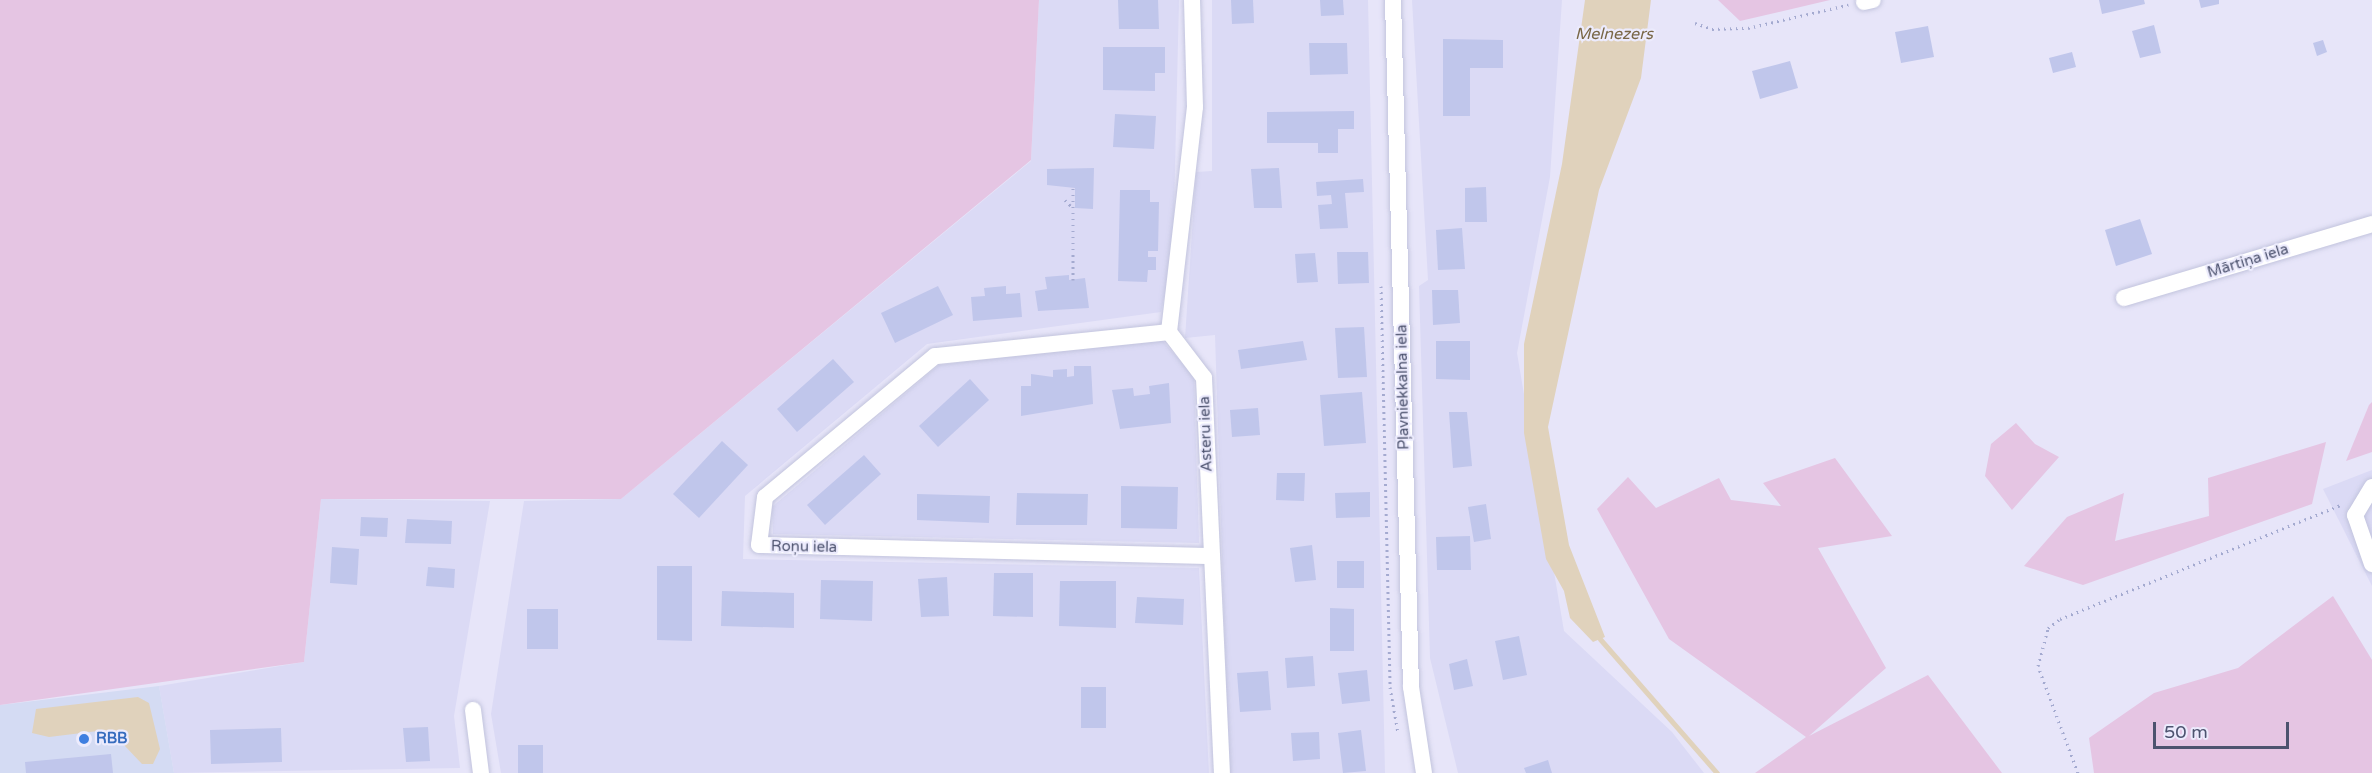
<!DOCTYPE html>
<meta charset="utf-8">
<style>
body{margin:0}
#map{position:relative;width:2372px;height:773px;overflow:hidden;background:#e7e5f9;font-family:"Varela Round",sans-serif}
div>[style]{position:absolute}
.residential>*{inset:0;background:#dbdaf5}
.commercial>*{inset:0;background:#d4dbf3}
.green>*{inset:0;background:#e5c5e3}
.water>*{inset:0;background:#e0d2bc}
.stream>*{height:5px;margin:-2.5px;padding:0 2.5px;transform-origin:2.5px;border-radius:2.5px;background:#e0d2bc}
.building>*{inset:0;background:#c0c6eb}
.path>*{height:3px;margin-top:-1.5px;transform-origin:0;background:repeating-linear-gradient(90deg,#a4aad0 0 1.5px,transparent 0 6px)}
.roads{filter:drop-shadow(0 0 2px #c2c4dd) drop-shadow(0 0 2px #c2c4dd)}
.street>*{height:16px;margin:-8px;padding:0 8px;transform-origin:8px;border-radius:8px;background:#fff}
.dots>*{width:16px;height:16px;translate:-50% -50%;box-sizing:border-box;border:3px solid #ecebfd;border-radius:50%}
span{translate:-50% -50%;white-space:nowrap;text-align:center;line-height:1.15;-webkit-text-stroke:4.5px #ecebfd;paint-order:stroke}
.street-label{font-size:15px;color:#4d536f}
.shop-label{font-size:15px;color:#366cbe;font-weight:700}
.left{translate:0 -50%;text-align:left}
.water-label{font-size:16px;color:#796747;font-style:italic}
.scale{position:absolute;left:2153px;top:722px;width:136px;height:27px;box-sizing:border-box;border:3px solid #4d536f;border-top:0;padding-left:8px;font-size:18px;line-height:21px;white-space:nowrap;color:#4d536f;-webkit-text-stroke:4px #ecebfd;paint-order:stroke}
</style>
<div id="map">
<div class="residential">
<div style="clip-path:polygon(1039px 0,1179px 0,1173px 255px,1161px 312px,927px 344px,745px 496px,743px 559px,1199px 568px,1209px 773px,501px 773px,491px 714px,524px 501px,621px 499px,1031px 161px)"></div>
<div style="clip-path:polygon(1212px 0,1368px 0,1385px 773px,1229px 773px,1215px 335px,1185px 338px,1196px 172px,1212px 171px)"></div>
<div style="clip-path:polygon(1412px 0,1562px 0,1550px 177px,1517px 353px,1564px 631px,1672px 732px,1704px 773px,1458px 773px,1430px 658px,1419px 286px,1428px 280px)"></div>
<div style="clip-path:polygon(1161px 339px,1194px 377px,1199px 543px,773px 534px,772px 507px,939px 365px)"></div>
<div style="clip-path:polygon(2372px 470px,2372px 586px,2323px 489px)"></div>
<div style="clip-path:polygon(321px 499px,490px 501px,454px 716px,460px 768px,174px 773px,159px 686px,304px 662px)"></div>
</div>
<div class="commercial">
<div style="clip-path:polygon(159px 686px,174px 773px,0 773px,0 705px)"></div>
</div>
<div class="green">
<div style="clip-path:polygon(0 0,1039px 0,1031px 160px,621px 499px,321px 499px,304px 662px,0 705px)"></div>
<div style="clip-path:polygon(1718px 0,1830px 0,1740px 21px)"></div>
<div style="clip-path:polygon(2372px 402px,2372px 452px,2346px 461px,2369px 405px)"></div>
<div style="clip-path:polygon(2016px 423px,2035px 444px,2059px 457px,2012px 510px,1985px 476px,1991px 444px)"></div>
<div style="clip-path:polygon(2326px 442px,2312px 504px,2083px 585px,2024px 566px,2067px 517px,2124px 493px,2115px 541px,2209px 516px,2208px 478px)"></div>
<div style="clip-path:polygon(1835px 458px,1892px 536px,1818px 548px,1886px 668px,1809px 736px,1928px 675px,2002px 773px,1755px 773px,1806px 737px,1669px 639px,1597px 509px,1628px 477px,1656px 508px,1719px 478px,1731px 500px,1781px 506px,1763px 483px)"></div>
<div style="clip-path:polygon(2333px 596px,2372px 660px,2372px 773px,2094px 773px,2089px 738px,2154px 693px,2238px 668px)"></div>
</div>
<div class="water">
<div style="clip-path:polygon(1585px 0,1651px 0,1641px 78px,1599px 190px,1548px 427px,1569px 545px,1605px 637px,1593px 642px,1570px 618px,1564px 591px,1546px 559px,1524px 433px,1524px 344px,1562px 164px)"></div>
<div style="clip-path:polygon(138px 697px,149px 703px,160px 749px,153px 764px,142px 764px,124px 745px,98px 731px,49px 737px,32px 733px,36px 709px)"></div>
</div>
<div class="stream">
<div style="left:1600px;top:639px;width:178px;rotate:48.9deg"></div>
</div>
<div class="building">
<div style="clip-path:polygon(1118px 0,1158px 0,1159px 29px,1119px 29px)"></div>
<div style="clip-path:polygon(1231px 0,1253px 0,1254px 23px,1232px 24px)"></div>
<div style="clip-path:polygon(1320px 0,1343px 0,1344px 15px,1321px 16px)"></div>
<div style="clip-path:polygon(2099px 0,2144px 0,2145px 4px,2102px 14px)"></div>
<div style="clip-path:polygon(2199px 0,2219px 0,2219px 4px,2201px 8px)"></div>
<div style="clip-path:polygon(2154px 25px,2161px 53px,2140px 58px,2132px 31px)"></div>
<div style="clip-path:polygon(1928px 26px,1934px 57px,1901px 63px,1895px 32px)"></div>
<div style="clip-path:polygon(1443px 39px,1503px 40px,1503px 68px,1470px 68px,1470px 116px,1443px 116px)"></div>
<div style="clip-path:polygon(2323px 40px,2327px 52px,2317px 56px,2313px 43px)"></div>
<div style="clip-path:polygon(1309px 43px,1347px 43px,1348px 74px,1310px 75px)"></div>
<div style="clip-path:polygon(1103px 47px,1165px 47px,1165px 73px,1155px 73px,1155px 91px,1103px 90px)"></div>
<div style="clip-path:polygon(2072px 52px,2076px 67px,2053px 73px,2049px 58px)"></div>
<div style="clip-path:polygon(1790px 61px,1798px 88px,1760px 99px,1752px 71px)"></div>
<div style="clip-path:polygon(1354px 111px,1354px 129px,1338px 129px,1338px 153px,1318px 153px,1318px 143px,1267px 143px,1267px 112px)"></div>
<div style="clip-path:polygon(1115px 114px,1156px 116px,1154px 149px,1113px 147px)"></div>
<div style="clip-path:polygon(1094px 168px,1093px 209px,1075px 208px,1075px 188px,1047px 185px,1047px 169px)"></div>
<div style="clip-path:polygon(1279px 168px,1282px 208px,1254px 208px,1251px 169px)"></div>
<div style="clip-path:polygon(1363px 179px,1364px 192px,1345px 193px,1348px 228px,1320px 229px,1318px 205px,1332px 204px,1331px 195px,1317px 196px,1316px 182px)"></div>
<div style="clip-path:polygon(1486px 187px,1487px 222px,1465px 222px,1465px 188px)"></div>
<div style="clip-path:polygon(1120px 190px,1150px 190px,1150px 202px,1159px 202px,1158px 251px,1148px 251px,1148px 257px,1156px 257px,1156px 270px,1148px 270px,1147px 282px,1118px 281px)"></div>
<div style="clip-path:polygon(2140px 219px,2152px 254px,2116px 266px,2105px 230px)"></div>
<div style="clip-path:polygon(1462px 228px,1465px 269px,1438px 270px,1436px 230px)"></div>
<div style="clip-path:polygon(1337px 252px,1368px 252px,1369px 283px,1338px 284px)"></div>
<div style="clip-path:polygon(1315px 253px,1318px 282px,1297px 283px,1295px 254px)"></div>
<div style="clip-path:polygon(1069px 275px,1069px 280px,1085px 278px,1089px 308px,1038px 311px,1035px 291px,1047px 289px,1045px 277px)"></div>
<div style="clip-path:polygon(938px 286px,953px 315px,895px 343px,881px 313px)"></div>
<div style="clip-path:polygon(1006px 286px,1006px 294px,1020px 293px,1022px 317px,973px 321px,971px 297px,985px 296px,984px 288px)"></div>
<div style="clip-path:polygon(1432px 290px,1458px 290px,1460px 323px,1433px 325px)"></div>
<div style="clip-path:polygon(1364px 327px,1367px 377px,1338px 378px,1335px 328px)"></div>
<div style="clip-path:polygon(1303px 341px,1307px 360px,1241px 369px,1238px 350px)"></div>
<div style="clip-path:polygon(1436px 341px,1470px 341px,1470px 380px,1436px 379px)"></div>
<div style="clip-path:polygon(833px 359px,854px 382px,797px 432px,777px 409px)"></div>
<div style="clip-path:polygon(1074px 366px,1091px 366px,1093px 404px,1021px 416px,1021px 386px,1031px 386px,1031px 374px,1053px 377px,1053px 370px,1067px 369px,1067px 377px,1074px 376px)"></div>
<div style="clip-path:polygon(970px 379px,989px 400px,938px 447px,919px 426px)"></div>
<div style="clip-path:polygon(1169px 383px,1171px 423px,1120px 429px,1112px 390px,1133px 388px,1134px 396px,1150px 394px,1149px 386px)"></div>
<div style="clip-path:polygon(1362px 392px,1366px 443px,1324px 446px,1320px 395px)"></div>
<div style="clip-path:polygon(1258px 408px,1260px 435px,1232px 437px,1230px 410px)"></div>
<div style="clip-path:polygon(1449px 412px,1467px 412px,1472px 466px,1453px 468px)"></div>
<div style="clip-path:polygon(722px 441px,748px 465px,699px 518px,673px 494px)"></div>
<div style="clip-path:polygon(864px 455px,881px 474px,825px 525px,807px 505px)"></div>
<div style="clip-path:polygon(1277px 473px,1305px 473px,1304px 501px,1276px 500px)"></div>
<div style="clip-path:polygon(1121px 486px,1178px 487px,1177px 529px,1121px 528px)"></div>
<div style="clip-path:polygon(1370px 492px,1370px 517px,1336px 518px,1335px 493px)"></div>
<div style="clip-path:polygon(1017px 493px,1088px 494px,1087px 525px,1016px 525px)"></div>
<div style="clip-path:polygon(917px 494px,990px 496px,989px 523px,917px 520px)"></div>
<div style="clip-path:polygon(1486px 504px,1491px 539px,1474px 542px,1468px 507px)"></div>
<div style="clip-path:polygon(361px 517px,388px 518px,387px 537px,360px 536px)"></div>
<div style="clip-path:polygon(407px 519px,452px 521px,451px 544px,405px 543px)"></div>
<div style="clip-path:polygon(1470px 536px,1471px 570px,1437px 570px,1436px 537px)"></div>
<div style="clip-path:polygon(1312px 545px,1316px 580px,1295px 582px,1290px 548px)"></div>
<div style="clip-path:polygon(332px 547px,359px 549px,357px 585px,330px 583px)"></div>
<div style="clip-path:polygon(1337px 561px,1364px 561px,1364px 588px,1337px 588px)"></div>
<div style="clip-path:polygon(657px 566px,692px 566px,692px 641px,657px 640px)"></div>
<div style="clip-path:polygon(428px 567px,455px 569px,454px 588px,426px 586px)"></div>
<div style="clip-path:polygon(994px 573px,1033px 573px,1033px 617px,993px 616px)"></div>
<div style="clip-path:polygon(947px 577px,949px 616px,921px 617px,918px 579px)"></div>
<div style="clip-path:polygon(821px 580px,873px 581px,872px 621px,820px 619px)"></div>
<div style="clip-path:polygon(1060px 581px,1116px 581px,1116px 628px,1059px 626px)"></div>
<div style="clip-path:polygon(722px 591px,794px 593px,794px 628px,721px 626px)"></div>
<div style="clip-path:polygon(1137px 597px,1184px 599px,1183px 625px,1135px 623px)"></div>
<div style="clip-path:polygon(1330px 608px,1354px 609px,1354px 651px,1330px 651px)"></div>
<div style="clip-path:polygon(527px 609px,558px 609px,558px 649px,527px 649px)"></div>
<div style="clip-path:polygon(1519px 636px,1527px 675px,1503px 680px,1495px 641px)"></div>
<div style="clip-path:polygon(1313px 656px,1315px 686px,1287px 688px,1285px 658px)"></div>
<div style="clip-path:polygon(1467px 659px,1473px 686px,1454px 690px,1449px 664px)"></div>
<div style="clip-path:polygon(1367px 670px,1370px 701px,1342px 704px,1338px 673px)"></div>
<div style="clip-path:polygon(1268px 671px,1271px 710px,1240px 712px,1237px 673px)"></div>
<div style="clip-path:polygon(1081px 687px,1106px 687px,1106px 728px,1081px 728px)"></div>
<div style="clip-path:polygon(428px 727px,430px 761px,406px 762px,403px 728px)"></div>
<div style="clip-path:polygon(281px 728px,282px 762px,211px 764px,210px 730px)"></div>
<div style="clip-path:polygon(1361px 730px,1366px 771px,1343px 773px,1338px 733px)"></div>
<div style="clip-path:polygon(1319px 732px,1320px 759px,1293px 761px,1291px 733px)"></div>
<div style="clip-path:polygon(518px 745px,543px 745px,543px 773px,518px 773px)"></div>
<div style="clip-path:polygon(111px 754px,113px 773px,26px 773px,25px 762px)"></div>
<div style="clip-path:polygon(1548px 760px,1552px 773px,1526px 773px,1524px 768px)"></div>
</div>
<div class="path">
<div style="left:1695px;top:23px;width:18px;rotate:19deg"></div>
<div style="left:1712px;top:29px;width:36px;rotate:-2deg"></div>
<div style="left:1748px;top:28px;width:103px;rotate:-13deg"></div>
<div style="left:1065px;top:200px;width:11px;rotate:45deg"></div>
<div style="left:1073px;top:280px;width:93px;rotate:-90deg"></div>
<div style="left:1381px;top:286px;width:401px;rotate:88.7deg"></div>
<div style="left:1390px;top:687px;width:47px;rotate:80.1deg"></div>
<div style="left:2078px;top:773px;width:114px;rotate:-110.5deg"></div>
<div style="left:2038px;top:666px;width:39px;rotate:-75deg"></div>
<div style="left:2048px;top:628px;width:15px;rotate:-37deg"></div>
<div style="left:2060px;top:619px;width:303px;rotate:-22.1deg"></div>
</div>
<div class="roads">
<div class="street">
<div style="left:1192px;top:0;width:107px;rotate:88.4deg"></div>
<div style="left:1195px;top:107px;width:226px;rotate:96.6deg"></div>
<div style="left:1169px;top:332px;width:58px;rotate:52.7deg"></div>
<div style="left:1204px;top:378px;width:395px;rotate:87.4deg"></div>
<div style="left:1393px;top:0;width:687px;rotate:88.5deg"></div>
<div style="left:1411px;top:687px;width:87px;rotate:81.4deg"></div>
<div style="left:1864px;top:2px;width:9px;rotate:-13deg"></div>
<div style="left:2124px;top:298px;width:259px;rotate:-16.6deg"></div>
<div style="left:1169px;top:332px;width:235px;rotate:174.1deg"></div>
<div style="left:935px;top:356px;width:221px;rotate:140.3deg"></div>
<div style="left:765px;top:497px;width:48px;rotate:97.1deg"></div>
<div style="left:759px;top:545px;width:450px;rotate:1.4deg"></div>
<div style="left:2372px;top:487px;width:33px;rotate:121deg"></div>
<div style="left:2355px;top:515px;width:52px;rotate:70.9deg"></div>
<div style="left:473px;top:710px;width:64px;rotate:82.8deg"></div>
</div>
</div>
<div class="dots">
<div style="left:84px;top:739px;background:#3f7fe0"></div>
</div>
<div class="street-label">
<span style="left:2248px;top:261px;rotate:-17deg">Mārtiņa iela</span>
<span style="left:1403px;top:387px;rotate:-91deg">Pļavniekkalna iela</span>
<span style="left:1206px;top:434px;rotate:-92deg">Asteru iela</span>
<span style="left:804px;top:547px;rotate:1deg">Roņu iela</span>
</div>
<div class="shop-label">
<span class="left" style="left:96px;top:739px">RBB</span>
</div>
<div class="water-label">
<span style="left:1614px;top:34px">Melnezers</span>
</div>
<div class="scale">50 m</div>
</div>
